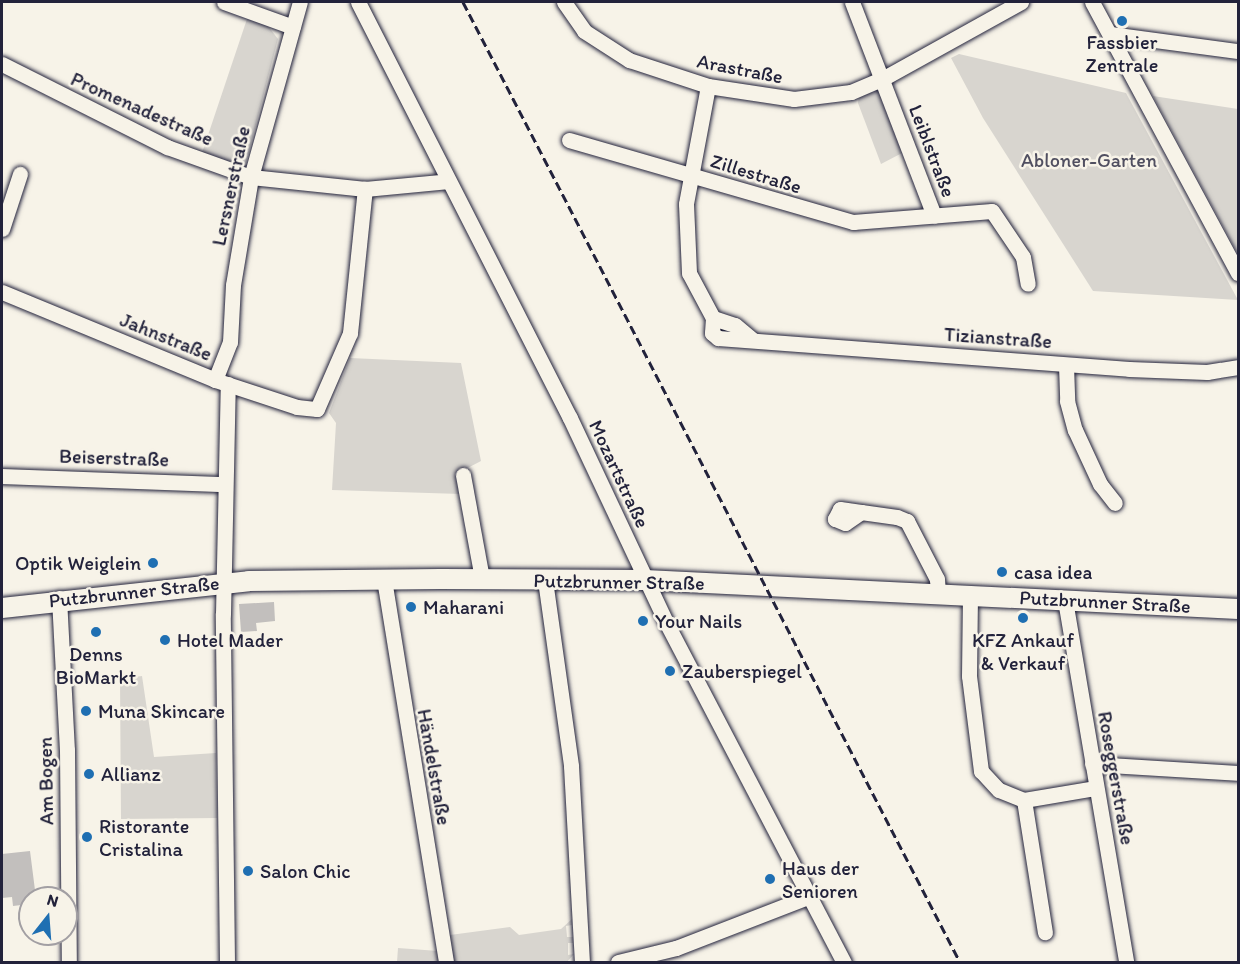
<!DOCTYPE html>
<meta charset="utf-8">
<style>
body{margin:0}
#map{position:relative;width:1240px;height:964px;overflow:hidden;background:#f7f3e8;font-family:Itim,sans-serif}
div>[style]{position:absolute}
.green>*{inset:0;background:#d8d5cf}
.building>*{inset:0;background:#c2bfbd}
.roads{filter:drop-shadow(0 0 2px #22223b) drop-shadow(0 0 2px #22223b)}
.minor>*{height:15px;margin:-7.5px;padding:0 7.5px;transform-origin:7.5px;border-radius:7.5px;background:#f7f3e8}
.major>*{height:20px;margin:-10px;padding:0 10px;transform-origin:10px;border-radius:10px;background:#f7f3e8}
.rail>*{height:3px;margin-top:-1.5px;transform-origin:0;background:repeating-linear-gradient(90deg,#22223b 0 9px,transparent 0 13.5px)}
.dots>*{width:16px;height:16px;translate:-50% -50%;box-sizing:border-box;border:3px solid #f7f3e8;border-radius:50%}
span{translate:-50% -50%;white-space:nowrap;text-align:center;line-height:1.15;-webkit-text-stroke:5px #f7f3e8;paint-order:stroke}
.poi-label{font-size:20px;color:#22223b}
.right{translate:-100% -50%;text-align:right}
.left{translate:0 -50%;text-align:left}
.street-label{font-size:20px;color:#22223b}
.park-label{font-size:20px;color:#504f60}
.frame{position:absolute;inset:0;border:3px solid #22223b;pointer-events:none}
.north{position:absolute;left:18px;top:886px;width:60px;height:60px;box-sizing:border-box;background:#f7f3e8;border:2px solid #a29fa3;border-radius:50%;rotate:17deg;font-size:16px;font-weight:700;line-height:24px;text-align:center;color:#22223b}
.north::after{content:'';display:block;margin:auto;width:21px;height:27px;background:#1f6fb2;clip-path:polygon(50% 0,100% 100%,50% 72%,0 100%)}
</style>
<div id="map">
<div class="green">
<div style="clip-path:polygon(247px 19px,268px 26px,278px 39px,245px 167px,202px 153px)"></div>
<div style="clip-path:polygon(959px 54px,1126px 93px,1238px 300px,1093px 291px,983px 118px,951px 58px)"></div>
<div style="clip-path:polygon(878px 90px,904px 152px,881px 164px,858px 103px,859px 95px)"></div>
<div style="clip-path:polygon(1153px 96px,1238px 109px,1238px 254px)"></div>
<div style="clip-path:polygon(350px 358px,461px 363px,481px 461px,458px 473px,461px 494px,332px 490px,336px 423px,329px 413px)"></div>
<div style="clip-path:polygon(142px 676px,154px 757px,216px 753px,217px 818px,121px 819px,120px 679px)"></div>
<div style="clip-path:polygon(572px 919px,572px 925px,566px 926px,567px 937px,573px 937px,573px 943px,568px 943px,568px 955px,574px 954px,567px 962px,454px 962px,450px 935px,510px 927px,519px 935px,561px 929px)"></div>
<div style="clip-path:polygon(398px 948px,438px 951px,439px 959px,438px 962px,397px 962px)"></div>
</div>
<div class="building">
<div style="clip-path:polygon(274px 602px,275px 621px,256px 623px,257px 631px,241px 632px,239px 604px)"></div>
<div style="clip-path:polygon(30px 851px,36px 898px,30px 898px,30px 904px,13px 906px,12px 897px,2px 898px,2px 854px)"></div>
</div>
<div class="roads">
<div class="minor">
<div style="left:224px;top:2px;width:73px;rotate:19.9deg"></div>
<div style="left:358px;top:2px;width:467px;rotate:63deg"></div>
<div style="left:570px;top:418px;width:228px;rotate:64.8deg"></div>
<div style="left:667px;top:624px;width:382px;rotate:62.4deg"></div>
<div style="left:564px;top:2px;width:35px;rotate:55deg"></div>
<div style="left:584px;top:31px;width:54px;rotate:32.8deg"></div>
<div style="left:629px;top:60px;width:83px;rotate:18.2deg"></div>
<div style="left:708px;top:86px;width:87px;rotate:8.6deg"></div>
<div style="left:794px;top:99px;width:57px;rotate:-7deg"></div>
<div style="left:851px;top:92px;width:34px;rotate:-23deg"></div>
<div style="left:882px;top:79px;width:159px;rotate:-29deg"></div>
<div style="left:852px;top:2px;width:229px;rotate:69deg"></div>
<div style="left:1092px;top:2px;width:308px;rotate:61.7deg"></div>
<div style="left:1110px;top:34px;width:129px;rotate:7.6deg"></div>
<div style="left:2px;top:64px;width:185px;rotate:26.7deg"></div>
<div style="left:167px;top:147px;width:89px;rotate:19.7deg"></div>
<div style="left:251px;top:177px;width:115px;rotate:6deg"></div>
<div style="left:365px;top:189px;width:84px;rotate:-5.4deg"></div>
<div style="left:708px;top:86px;width:120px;rotate:100.6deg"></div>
<div style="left:686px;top:204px;width:69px;rotate:87.5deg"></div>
<div style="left:689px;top:273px;width:51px;rotate:61.9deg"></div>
<div style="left:713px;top:318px;width:23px;rotate:18deg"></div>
<div style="left:735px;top:325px;width:23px;rotate:40deg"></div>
<div style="left:569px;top:140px;width:296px;rotate:16.1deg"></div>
<div style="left:853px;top:222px;width:139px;rotate:-4.5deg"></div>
<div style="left:992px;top:211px;width:55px;rotate:56deg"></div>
<div style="left:1023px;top:257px;width:27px;rotate:80deg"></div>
<div style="left:2px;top:229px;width:58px;rotate:-71.9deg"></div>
<div style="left:2px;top:292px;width:230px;rotate:22.4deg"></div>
<div style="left:215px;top:380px;width:86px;rotate:18.2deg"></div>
<div style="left:297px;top:407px;width:20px;rotate:6deg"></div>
<div style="left:317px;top:409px;width:83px;rotate:-66.5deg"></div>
<div style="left:350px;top:333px;width:145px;rotate:-84.1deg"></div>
<div style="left:713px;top:318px;width:15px;rotate:94deg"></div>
<div style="left:712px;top:333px;width:8px;rotate:40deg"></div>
<div style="left:718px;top:338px;width:412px;rotate:4.3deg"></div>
<div style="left:1129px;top:369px;width:78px;rotate:2.2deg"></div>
<div style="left:1207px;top:372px;width:31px;rotate:-9deg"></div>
<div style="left:1066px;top:365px;width:36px;rotate:88deg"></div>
<div style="left:1067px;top:401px;width:30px;rotate:75deg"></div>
<div style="left:1075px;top:430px;width:60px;rotate:65.2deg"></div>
<div style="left:1100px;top:484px;width:24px;rotate:52deg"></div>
<div style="left:215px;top:380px;width:41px;rotate:-68.5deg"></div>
<div style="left:230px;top:342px;width:57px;rotate:-87deg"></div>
<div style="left:233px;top:285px;width:109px;rotate:-80.5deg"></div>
<div style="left:251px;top:177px;width:182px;rotate:-74.4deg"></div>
<div style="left:463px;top:475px;width:106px;rotate:79.6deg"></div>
<div style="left:2px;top:476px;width:223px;rotate:2.1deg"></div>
<div style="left:861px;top:512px;width:19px;rotate:145deg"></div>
<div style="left:845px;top:523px;width:11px;rotate:-158deg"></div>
<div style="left:835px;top:519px;width:11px;rotate:-63deg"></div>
<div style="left:840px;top:509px;width:21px;rotate:8deg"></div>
<div style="left:861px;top:512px;width:36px;rotate:8deg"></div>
<div style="left:897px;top:517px;width:11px;rotate:22deg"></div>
<div style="left:907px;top:521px;width:65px;rotate:62.7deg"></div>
<div style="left:937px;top:579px;width:15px;rotate:86deg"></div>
<div style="left:384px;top:579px;width:388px;rotate:80.8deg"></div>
<div style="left:545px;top:580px;width:188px;rotate:82deg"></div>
<div style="left:571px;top:766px;width:196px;rotate:86.8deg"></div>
<div style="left:970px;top:595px;width:81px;rotate:90.7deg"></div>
<div style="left:969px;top:676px;width:96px;rotate:82.8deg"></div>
<div style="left:981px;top:771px;width:26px;rotate:47deg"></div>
<div style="left:999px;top:790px;width:27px;rotate:22deg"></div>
<div style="left:1024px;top:800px;width:73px;rotate:-9.5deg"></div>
<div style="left:59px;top:598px;width:152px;rotate:87deg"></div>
<div style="left:67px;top:750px;width:212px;rotate:89.5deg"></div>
<div style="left:1065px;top:600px;width:367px;rotate:80.4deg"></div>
<div style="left:1092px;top:764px;width:146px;rotate:3.5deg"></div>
<div style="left:1024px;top:800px;width:134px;rotate:81deg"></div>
<div style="left:227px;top:962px;width:348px;rotate:-90.7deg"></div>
<div style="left:223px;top:614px;width:230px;rotate:-88.8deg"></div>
<div style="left:618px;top:962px;width:60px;rotate:-13.6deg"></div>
<div style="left:676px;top:948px;width:144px;rotate:-21.2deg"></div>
</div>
<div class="major">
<div style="left:2px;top:608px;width:248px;rotate:-6.2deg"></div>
<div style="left:249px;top:581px;width:191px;rotate:-0.6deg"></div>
<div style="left:440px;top:579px;width:205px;rotate:0.3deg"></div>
<div style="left:645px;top:580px;width:594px;rotate:2.8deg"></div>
</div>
</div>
<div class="rail">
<div style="left:463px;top:2px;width:1081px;rotate:62.63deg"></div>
</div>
<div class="dots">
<div style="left:1122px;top:21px;background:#1f6fb2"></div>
<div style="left:153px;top:563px;background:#1f6fb2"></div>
<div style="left:1002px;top:572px;background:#1f6fb2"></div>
<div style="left:411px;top:607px;background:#1f6fb2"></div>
<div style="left:1023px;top:618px;background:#1f6fb2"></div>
<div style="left:643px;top:621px;background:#1f6fb2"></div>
<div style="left:96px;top:632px;background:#1f6fb2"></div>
<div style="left:165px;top:640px;background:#1f6fb2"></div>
<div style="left:670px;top:671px;background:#1f6fb2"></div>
<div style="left:86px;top:711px;background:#1f6fb2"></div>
<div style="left:89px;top:774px;background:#1f6fb2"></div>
<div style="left:87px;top:837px;background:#1f6fb2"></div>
<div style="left:248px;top:871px;background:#1f6fb2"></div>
<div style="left:770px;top:879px;background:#1f6fb2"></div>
</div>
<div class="poi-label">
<span style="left:1122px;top:54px">Fassbier<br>Zentrale</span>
<span class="right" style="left:141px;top:563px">Optik Weiglein</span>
<span class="left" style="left:1014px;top:572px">casa idea</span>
<span class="left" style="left:423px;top:607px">Maharani</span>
<span class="left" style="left:655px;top:621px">Your Nails</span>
<span class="left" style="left:177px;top:640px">Hotel Mader</span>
<span style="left:1023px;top:652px">KFZ Ankauf<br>&amp; Verkauf</span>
<span style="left:96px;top:666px">Denns<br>BioMarkt</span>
<span class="left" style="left:682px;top:671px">Zauberspiegel</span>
<span class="left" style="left:98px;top:711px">Muna Skincare</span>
<span class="left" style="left:101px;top:774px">Allianz</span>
<span class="left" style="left:99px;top:838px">Ristorante<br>Cristalina</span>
<span class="left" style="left:782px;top:880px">Haus der<br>Senioren</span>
<span class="left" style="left:260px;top:871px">Salon Chic</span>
</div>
<div class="street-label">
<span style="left:740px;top:69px;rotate:11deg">Arastraße</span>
<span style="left:142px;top:109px;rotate:24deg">Promenadestraße</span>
<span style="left:932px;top:151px;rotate:69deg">Leiblstraße</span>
<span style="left:756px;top:174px;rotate:17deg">Zillestraße</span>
<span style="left:231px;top:186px;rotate:-78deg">Lersnerstraße</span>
<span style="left:166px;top:337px;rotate:22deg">Jahnstraße</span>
<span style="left:998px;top:338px;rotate:4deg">Tizianstraße</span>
<span style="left:114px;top:458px;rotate:2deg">Beiserstraße</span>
<span style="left:619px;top:474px;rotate:65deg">Mozartstraße</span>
<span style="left:619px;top:582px;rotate:1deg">Putzbrunner Straße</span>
<span style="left:134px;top:592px;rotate:-6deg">Putzbrunner Straße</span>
<span style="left:1105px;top:602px;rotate:3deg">Putzbrunner Straße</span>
<span style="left:434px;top:767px;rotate:80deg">Händelstraße</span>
<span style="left:1116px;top:778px;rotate:80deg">Roseggerstraße</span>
<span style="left:46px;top:781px;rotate:-91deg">Am Bogen</span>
</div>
<div class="park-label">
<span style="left:1089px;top:160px">Abloner-Garten</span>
</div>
<div class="frame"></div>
<div class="north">N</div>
</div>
